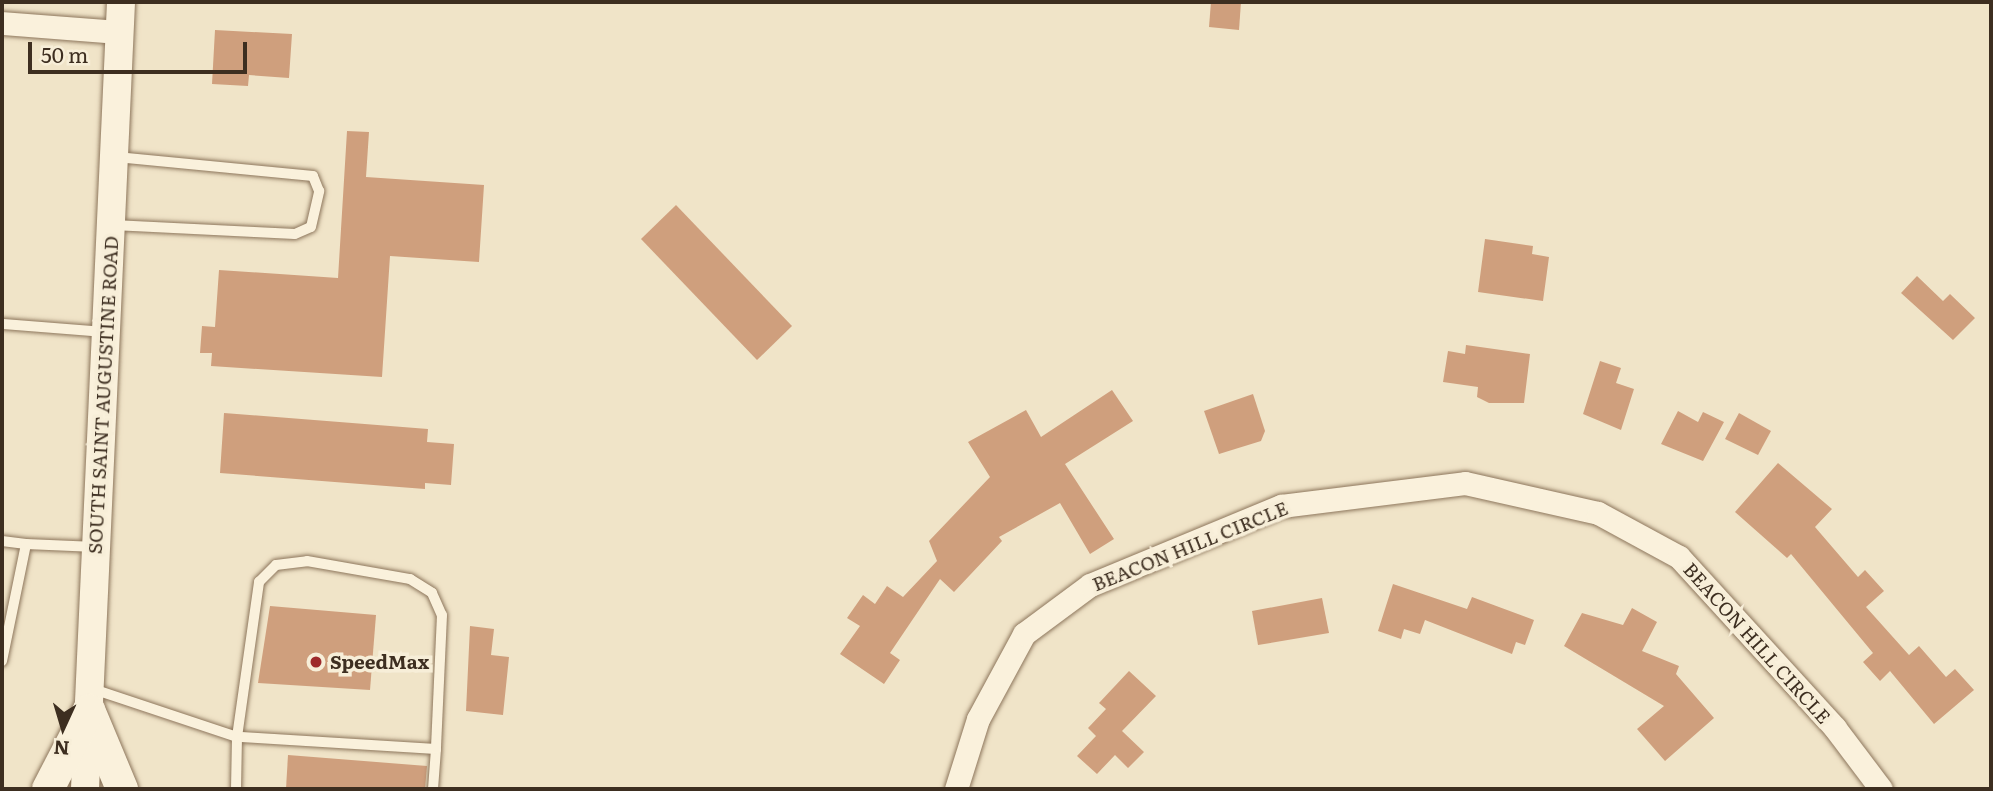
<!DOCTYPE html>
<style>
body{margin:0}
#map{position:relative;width:1993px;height:791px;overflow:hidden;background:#f0e4c8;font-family:Literata,serif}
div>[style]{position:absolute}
.building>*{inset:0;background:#cf9f7d}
.roads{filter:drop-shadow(0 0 2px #8d765c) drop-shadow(0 0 2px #8d765c)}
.service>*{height:10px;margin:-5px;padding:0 5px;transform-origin:5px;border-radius:5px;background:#faf1dc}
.minor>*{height:23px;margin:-11.5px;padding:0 11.5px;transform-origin:11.5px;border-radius:11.5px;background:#faf1dc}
.tertiary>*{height:28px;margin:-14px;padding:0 14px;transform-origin:14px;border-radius:14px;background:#faf1dc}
.secondary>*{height:32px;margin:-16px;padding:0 16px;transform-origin:16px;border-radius:16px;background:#faf1dc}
.dots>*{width:19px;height:19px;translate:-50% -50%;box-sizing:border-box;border:4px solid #f7eed8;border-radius:50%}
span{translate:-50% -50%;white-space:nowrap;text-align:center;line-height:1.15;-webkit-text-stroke:7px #f7eed8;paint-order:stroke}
.street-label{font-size:19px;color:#3d2e20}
.poi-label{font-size:19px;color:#3d2e20;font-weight:700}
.left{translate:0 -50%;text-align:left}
.frame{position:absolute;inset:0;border:4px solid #3d2e20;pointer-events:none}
.north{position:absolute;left:28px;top:693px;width:70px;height:70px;-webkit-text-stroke:5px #f7eed8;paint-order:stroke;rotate:184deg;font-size:19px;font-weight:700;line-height:28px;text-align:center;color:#3d2e20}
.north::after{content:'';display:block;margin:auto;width:24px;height:32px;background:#3d2e20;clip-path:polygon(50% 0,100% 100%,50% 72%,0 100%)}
.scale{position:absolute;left:28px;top:42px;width:219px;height:32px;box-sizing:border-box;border:4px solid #3d2e20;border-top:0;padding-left:9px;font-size:21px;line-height:24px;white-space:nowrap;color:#3d2e20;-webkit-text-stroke:5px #f7eed8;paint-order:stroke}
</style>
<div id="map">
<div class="building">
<div style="clip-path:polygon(1211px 2px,1241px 2px,1239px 30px,1209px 27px)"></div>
<div style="clip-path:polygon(215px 30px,292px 34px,289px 78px,249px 75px,248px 86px,212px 84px)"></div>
<div style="clip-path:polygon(347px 131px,369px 132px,366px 177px,484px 185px,479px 262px,390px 256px,382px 377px,211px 366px,212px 353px,200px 353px,202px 326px,215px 327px,219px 270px,338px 278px)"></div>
<div style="clip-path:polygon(676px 205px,792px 326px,757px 360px,641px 239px)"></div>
<div style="clip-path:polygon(1485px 239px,1533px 246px,1532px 254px,1549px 257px,1543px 301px,1478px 292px)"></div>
<div style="clip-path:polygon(1917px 276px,1943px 301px,1950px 294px,1975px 318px,1953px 340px,1901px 293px)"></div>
<div style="clip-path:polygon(1466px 345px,1530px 354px,1524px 403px,1489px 403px,1477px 397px,1478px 387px,1443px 382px,1448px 351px,1465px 354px)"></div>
<div style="clip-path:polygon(1600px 361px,1621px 368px,1616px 383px,1634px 389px,1621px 430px,1583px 414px)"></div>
<div style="clip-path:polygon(1112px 390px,1133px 421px,1065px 464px,1114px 539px,1090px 554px,1060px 503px,999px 537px,1002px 541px,954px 592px,940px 579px,890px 653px,900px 660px,884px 684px,840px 654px,860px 626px,847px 618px,863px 595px,875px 604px,887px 586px,903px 597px,937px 561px,929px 541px,990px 477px,968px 442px,1026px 410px,1041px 437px)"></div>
<div style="clip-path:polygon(1253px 394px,1265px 431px,1261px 441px,1219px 454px,1204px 411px)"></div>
<div style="clip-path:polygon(1678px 411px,1698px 422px,1703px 412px,1724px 422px,1703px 461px,1661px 444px)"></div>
<div style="clip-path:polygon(224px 413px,428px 429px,427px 442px,454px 444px,451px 485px,425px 483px,425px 489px,220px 473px)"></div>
<div style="clip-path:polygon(1739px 413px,1771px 431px,1758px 455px,1725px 439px)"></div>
<div style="clip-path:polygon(1778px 463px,1832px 509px,1815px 527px,1858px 577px,1865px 570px,1884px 591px,1866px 607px,1909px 655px,1919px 646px,1946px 677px,1955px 669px,1974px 690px,1934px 724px,1890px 671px,1880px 681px,1863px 662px,1873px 653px,1791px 554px,1787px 558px,1735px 512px)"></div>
<div style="clip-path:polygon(1393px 584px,1467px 609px,1472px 597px,1534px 620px,1525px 645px,1516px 642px,1512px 654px,1425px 620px,1420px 634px,1404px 629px,1401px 639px,1378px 631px)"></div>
<div style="clip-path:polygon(1322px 598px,1329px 633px,1258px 645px,1252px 611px)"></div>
<div style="clip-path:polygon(270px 606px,376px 615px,370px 690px,258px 683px)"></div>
<div style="clip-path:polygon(1632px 608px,1657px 622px,1642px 651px,1679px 666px,1676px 674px,1714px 718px,1665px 761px,1637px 729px,1664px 706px,1564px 646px,1582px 613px,1623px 625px)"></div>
<div style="clip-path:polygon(470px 626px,494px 629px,491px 655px,509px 657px,503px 715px,466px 711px)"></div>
<div style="clip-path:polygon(1129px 671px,1156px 696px,1122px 731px,1144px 752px,1128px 768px,1115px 755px,1097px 774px,1077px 756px,1096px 736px,1088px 728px,1106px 709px,1099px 703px)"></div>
<div style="clip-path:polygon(288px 755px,427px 766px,425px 789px,286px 789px)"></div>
</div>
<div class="roads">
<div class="service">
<div style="left:113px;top:225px;width:182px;rotate:2.8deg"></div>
<div style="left:295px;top:234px;width:17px;rotate:-24deg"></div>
<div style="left:311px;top:227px;width:37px;rotate:-77deg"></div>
<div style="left:319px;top:191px;width:16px;rotate:-112deg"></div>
<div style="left:313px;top:176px;width:200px;rotate:-174.5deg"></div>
<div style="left:2px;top:324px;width:101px;rotate:4.5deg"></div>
<div style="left:2px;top:541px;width:24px;rotate:7deg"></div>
<div style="left:2px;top:661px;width:119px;rotate:-78.4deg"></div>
<div style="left:26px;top:544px;width:70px;rotate:2.5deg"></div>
<div style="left:90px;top:688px;width:155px;rotate:18.4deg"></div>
<div style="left:237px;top:737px;width:52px;rotate:91.1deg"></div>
<div style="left:433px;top:789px;width:40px;rotate:-85.7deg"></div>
<div style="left:436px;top:749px;width:199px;rotate:-176.5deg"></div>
<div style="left:237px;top:737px;width:157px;rotate:-81.9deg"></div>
<div style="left:259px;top:582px;width:24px;rotate:-45deg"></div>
<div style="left:276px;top:565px;width:31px;rotate:-7deg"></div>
<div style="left:307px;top:561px;width:105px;rotate:9.9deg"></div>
<div style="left:410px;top:579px;width:26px;rotate:32deg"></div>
<div style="left:432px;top:593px;width:24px;rotate:66deg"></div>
<div style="left:442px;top:615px;width:134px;rotate:92.6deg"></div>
</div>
<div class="minor">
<div style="left:2px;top:23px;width:118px;rotate:4.4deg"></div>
<div style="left:956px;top:789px;width:73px;rotate:-72.6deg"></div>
<div style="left:978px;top:719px;width:97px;rotate:-61.6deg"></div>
<div style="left:1024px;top:634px;width:82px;rotate:-36.6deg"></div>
<div style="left:1090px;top:585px;width:207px;rotate:-22.5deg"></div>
<div style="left:1281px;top:506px;width:185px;rotate:-7.1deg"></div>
<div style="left:1465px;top:483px;width:136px;rotate:12.7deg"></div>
<div style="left:1598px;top:513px;width:92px;rotate:28.5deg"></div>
<div style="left:1679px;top:557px;width:231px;rotate:47.6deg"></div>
<div style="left:1835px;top:728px;width:76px;rotate:53deg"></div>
</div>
<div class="tertiary">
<div style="left:85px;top:789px;width:788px;rotate:-87.38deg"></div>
</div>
<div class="secondary">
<div style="left:89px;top:710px;width:86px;rotate:67.3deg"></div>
<div style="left:48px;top:789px;width:89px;rotate:-62.6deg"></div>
</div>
</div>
<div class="dots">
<div style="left:316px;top:662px;background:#9e2a2b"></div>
</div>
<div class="street-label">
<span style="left:103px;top:395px;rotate:-87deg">SOUTH SAINT AUGUSTINE ROAD</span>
<span style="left:1190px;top:546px;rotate:-22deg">BEACON HILL CIRCLE</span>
<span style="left:1757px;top:643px;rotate:48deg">BEACON HILL CIRCLE</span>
</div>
<div class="poi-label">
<span class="left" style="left:330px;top:662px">SpeedMax</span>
</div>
<div class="frame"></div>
<div class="north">N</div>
<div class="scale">50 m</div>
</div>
